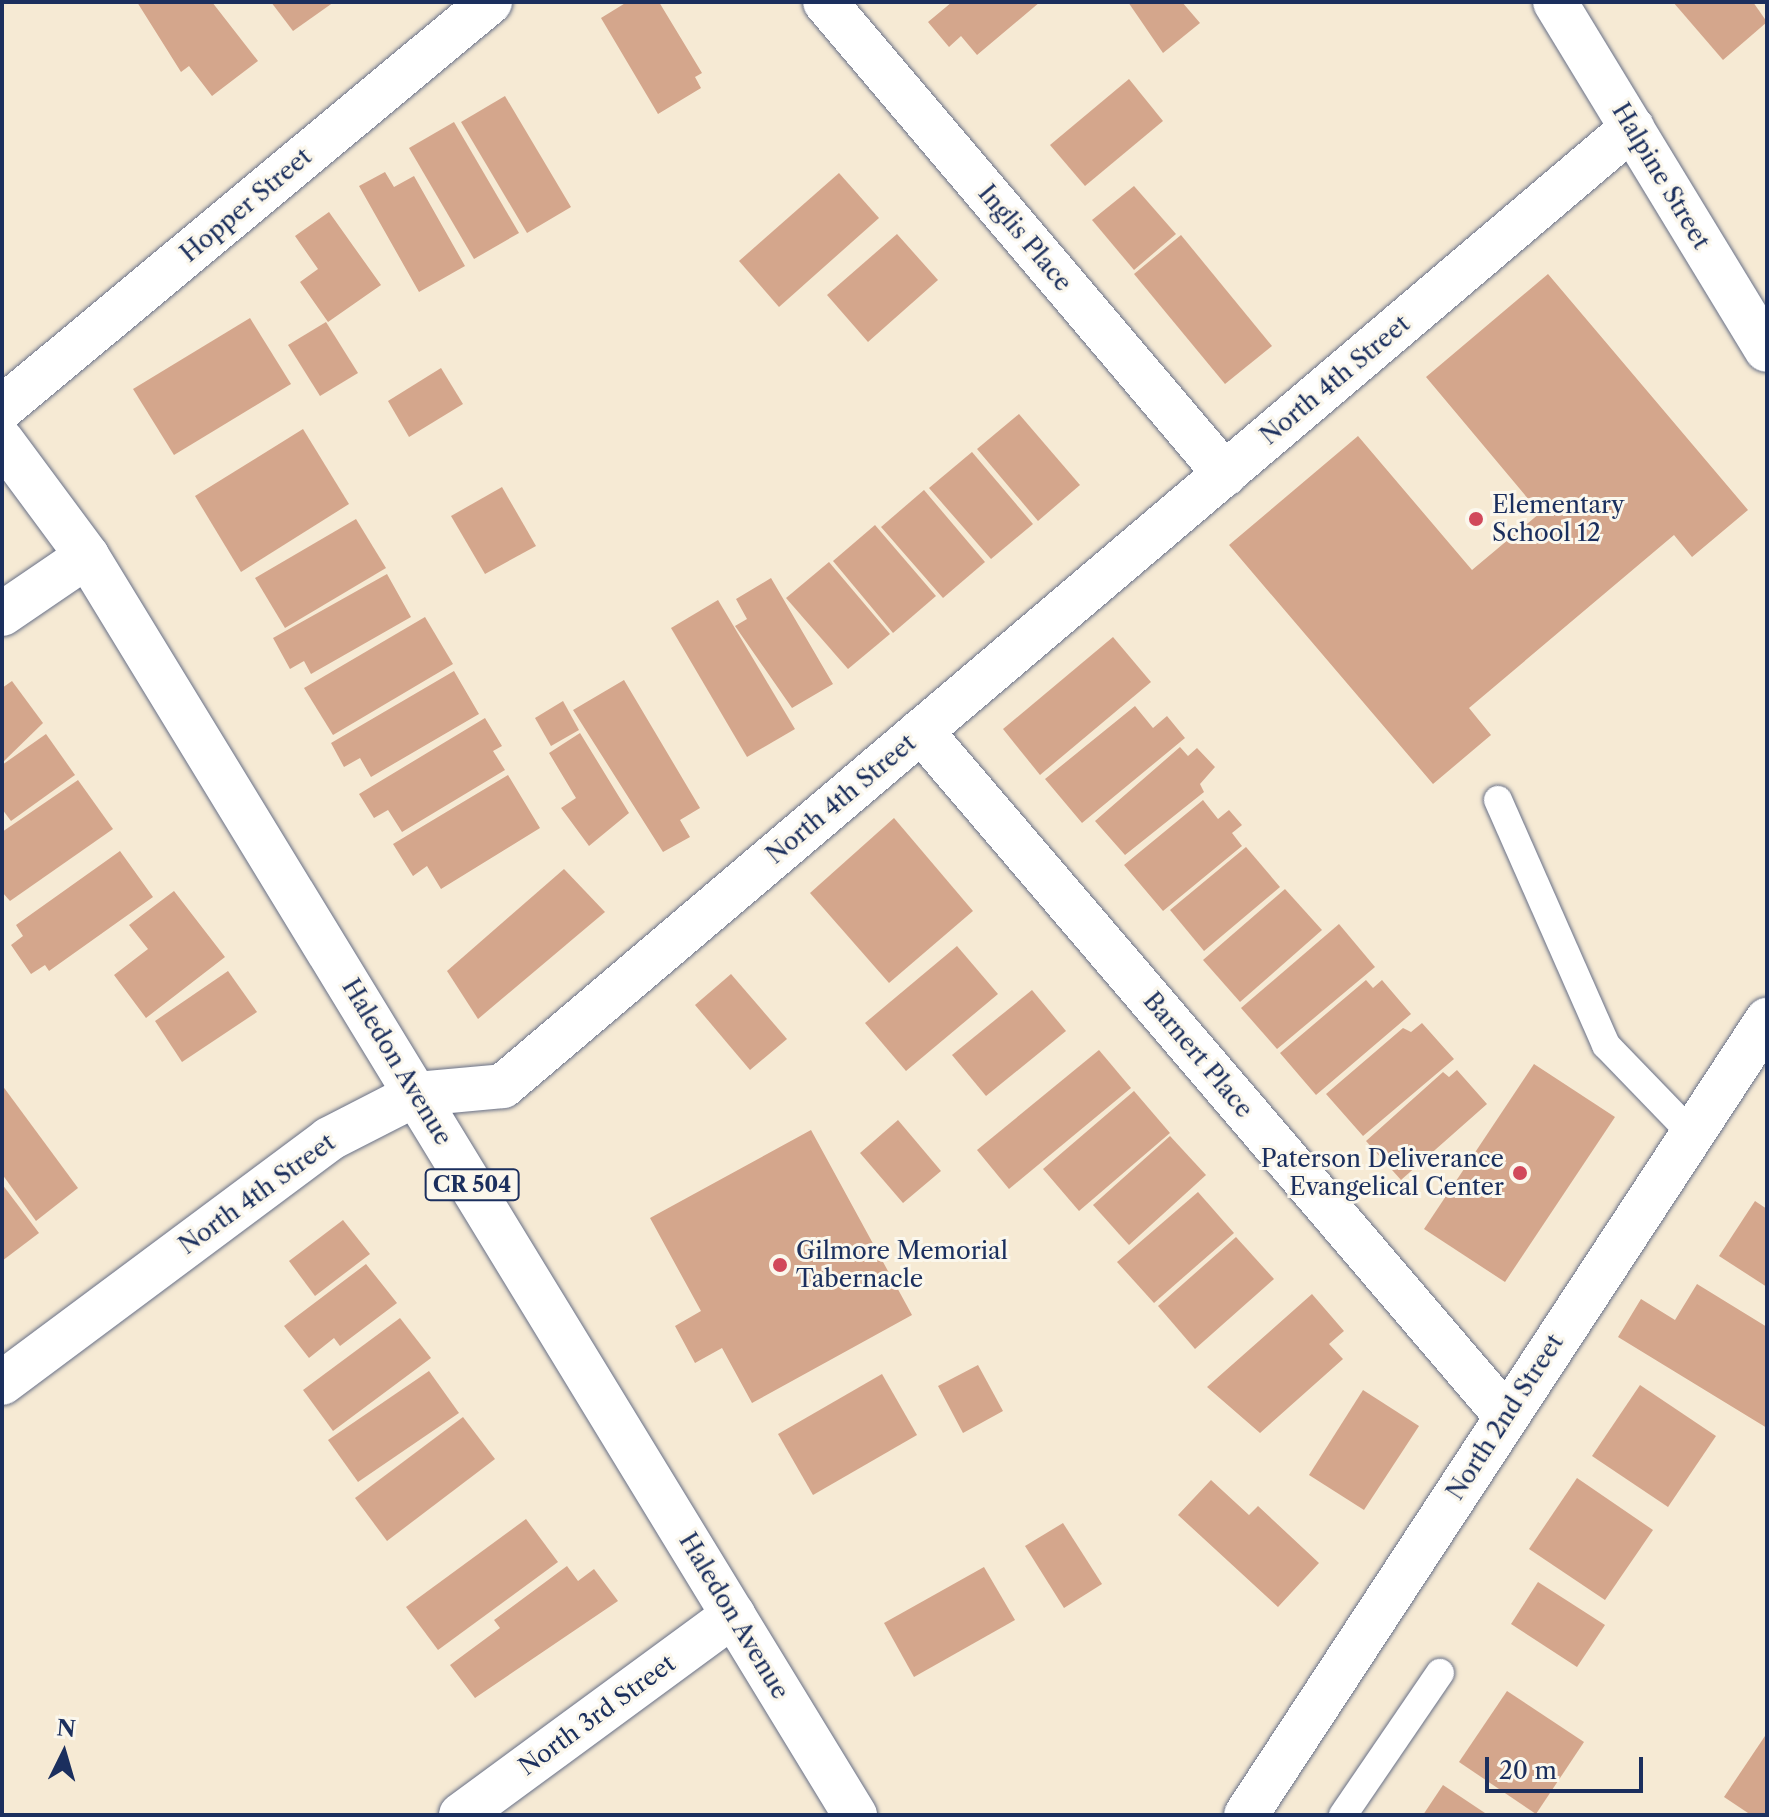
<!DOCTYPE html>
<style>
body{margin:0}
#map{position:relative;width:1769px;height:1817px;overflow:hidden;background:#f6ead4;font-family:"Libre Caslon Text",serif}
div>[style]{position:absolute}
.building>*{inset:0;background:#d4a68c}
.roads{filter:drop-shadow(0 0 2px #687087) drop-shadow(0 0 2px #687087)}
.service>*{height:28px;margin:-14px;padding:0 14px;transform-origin:14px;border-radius:14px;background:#fff}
.minor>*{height:44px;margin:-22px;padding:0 22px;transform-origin:22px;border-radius:22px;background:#fff}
.primary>*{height:44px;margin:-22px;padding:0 22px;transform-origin:22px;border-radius:22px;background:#fff}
.dots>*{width:22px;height:22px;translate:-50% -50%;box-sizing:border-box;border:4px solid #fbf7ec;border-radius:50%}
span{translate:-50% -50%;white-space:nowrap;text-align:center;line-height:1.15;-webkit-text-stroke:6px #fbf7ec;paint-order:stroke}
.shield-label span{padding:2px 6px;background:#fbf7ec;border:2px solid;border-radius:6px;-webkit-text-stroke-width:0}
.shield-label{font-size:22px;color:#1b2f5e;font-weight:700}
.street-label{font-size:24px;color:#1b2f5e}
.poi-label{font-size:24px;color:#1b2f5e}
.left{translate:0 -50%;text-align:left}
.right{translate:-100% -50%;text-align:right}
.frame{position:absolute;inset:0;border:4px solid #1b2f5e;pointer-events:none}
.north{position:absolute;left:24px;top:1713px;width:80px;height:80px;-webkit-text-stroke:6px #fbf7ec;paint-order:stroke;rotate:5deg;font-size:22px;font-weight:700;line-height:32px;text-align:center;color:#1b2f5e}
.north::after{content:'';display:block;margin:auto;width:28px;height:36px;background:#1b2f5e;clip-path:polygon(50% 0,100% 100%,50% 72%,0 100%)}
.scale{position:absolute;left:1485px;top:1757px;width:158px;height:36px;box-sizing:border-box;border:4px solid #1b2f5e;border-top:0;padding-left:10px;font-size:24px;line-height:28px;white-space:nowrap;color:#1b2f5e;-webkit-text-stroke:6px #fbf7ec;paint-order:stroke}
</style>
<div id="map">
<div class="building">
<div style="clip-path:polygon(137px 2px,212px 2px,258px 61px,212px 96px,189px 66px,181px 72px)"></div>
<div style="clip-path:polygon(271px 2px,334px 2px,293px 31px)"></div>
<div style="clip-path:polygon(627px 2px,659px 2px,702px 73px,695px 77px,701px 88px,658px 114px,601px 18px)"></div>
<div style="clip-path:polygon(952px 2px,1040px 2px,977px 55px,961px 36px,949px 47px,928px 22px)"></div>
<div style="clip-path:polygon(1128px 2px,1182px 2px,1200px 23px,1163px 53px)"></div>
<div style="clip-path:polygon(1673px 2px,1753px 2px,1767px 22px,1723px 60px)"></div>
<div style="clip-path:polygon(1129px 79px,1163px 121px,1085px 186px,1050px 145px)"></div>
<div style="clip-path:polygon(505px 96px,571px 207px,527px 233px,461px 122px)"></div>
<div style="clip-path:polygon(454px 122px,519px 233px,474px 259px,409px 148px)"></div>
<div style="clip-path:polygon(385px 172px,394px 187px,414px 176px,465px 266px,419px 292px,359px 186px)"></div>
<div style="clip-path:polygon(839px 173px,879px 218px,779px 307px,739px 261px)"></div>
<div style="clip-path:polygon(1134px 186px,1176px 234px,1134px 270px,1092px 220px)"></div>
<div style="clip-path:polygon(329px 212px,381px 285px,328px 322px,300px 282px,318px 269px,295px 236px)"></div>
<div style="clip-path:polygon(897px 234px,938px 280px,868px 342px,827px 295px)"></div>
<div style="clip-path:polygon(1181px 235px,1272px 346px,1225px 384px,1134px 274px)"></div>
<div style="clip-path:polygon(1548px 274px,1748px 510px,1692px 557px,1674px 535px,1469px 708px,1491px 735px,1433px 784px,1229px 545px,1358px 436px,1472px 570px,1540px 513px,1426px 377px)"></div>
<div style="clip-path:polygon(250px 318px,291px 384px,174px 455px,133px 389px)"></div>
<div style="clip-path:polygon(326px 322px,358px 373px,320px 396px,288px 345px)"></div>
<div style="clip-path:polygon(441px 368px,463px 404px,409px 437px,388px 401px)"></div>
<div style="clip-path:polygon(1019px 414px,1080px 485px,1038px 521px,977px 449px)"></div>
<div style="clip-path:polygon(303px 429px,349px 504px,241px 572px,195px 496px)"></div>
<div style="clip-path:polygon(972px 452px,1033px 524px,991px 559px,929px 488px)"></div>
<div style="clip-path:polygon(502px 487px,536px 546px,485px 574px,451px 516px)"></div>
<div style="clip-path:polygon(924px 490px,985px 562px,943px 598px,881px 527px)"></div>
<div style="clip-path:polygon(356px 519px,386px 568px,285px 628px,255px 578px)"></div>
<div style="clip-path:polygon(875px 525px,936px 596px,893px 633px,833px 561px)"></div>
<div style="clip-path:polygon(829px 562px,890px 634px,848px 669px,786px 598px)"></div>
<div style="clip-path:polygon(387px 574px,411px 617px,311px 674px,304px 661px,290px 669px,273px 638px)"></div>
<div style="clip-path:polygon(771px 578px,833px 684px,792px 708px,735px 626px,747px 619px,736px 599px)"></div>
<div style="clip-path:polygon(718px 600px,795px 729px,747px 757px,671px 628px)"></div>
<div style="clip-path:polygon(425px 617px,453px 664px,333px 735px,304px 688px)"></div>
<div style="clip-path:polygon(1113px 637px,1151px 682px,1040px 775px,1003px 729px)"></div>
<div style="clip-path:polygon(454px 671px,479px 714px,371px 777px,360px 758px,344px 767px,331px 743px)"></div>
<div style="clip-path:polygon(624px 680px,700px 808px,680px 820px,690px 837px,663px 852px,573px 710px)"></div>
<div style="clip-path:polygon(12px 681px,43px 723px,2px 763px,2px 688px)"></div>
<div style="clip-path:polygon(563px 701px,579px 730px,551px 746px,535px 718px)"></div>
<div style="clip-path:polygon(1135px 706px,1153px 728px,1167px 716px,1185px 738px,1082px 823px,1045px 779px)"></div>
<div style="clip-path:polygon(485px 718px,502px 746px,493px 751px,505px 770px,402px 832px,388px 810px,374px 818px,359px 794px)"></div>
<div style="clip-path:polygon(580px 733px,629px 813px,589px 846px,561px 808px,576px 798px,549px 753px)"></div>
<div style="clip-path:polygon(46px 734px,75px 775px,11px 821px,2px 809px,2px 765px)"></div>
<div style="clip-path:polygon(1180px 747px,1188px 756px,1197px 748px,1215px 767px,1200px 784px,1204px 792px,1125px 855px,1095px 821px)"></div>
<div style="clip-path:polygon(508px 775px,540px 828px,441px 889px,427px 866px,413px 876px,393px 844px)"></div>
<div style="clip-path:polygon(78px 780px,113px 829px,10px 901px,2px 892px,2px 832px)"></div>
<div style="clip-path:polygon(1203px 800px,1218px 819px,1229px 810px,1242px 825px,1232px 833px,1242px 846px,1163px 911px,1124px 865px)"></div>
<div style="clip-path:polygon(894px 818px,973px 911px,889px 983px,810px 893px)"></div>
<div style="clip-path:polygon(1246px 847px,1280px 887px,1204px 951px,1170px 910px)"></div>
<div style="clip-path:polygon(120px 851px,153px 897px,49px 971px,45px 965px,31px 974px,11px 945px,23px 936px,16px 925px)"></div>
<div style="clip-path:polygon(564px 869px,605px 912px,478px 1019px,447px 971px)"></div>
<div style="clip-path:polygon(1285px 889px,1322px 930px,1240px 1002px,1203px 960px)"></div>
<div style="clip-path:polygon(174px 891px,225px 957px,146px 1018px,114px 975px,148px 949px,129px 925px)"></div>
<div style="clip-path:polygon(1339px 924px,1375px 967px,1277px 1049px,1241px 1008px)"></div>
<div style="clip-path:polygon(957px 946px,998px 994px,906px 1071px,865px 1023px)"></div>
<div style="clip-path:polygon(228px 971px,257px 1012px,182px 1062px,155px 1021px)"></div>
<div style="clip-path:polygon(731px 974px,787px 1039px,750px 1070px,695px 1005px)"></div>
<div style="clip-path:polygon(1366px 980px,1373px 988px,1382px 980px,1411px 1014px,1316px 1095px,1280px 1053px)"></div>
<div style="clip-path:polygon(1032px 990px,1066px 1031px,986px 1096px,952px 1055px)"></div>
<div style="clip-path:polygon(1422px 1023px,1454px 1059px,1363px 1136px,1326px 1094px,1403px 1028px,1411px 1032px)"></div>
<div style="clip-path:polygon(1099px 1050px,1131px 1088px,1009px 1189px,977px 1150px)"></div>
<div style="clip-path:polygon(1534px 1064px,1615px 1117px,1505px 1282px,1424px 1229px)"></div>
<div style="clip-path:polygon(1457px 1070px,1487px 1104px,1401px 1180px,1366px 1141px,1443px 1072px,1449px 1077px)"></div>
<div style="clip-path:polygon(2px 1085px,78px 1188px,36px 1221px,2px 1174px)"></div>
<div style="clip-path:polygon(1134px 1091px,1170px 1133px,1079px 1211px,1043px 1169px)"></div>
<div style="clip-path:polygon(898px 1120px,941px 1171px,903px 1203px,860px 1153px)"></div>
<div style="clip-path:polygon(811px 1130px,912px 1315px,752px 1403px,722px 1348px,695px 1363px,675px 1326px,701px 1311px,650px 1218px)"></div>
<div style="clip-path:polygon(1170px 1136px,1206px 1175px,1129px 1245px,1093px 1205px)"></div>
<div style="clip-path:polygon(2px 1184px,39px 1233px,2px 1261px)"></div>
<div style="clip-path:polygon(1198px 1192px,1234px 1233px,1154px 1303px,1117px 1262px)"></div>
<div style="clip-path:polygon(1755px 1201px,1767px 1209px,1767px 1287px,1719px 1256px)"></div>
<div style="clip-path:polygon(343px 1220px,370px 1254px,315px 1296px,289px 1261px)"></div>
<div style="clip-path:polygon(1236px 1237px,1274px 1279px,1195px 1349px,1158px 1306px)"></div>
<div style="clip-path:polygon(366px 1264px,397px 1303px,340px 1346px,334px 1338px,309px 1358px,284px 1326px)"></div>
<div style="clip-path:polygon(1697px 1284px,1767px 1327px,1767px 1428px,1618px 1337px,1641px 1299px,1675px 1320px)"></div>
<div style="clip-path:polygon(1312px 1294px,1344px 1331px,1329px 1344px,1343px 1359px,1260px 1433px,1207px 1387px)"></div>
<div style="clip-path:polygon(400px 1318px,431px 1358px,333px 1431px,303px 1390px)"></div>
<div style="clip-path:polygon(978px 1365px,1003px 1411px,963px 1433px,938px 1386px)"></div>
<div style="clip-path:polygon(429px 1371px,459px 1413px,358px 1482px,328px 1440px)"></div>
<div style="clip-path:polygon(882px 1374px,917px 1435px,813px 1495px,778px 1434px)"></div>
<div style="clip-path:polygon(1640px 1385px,1716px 1436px,1668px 1507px,1592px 1456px)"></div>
<div style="clip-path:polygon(1363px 1390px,1419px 1426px,1364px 1510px,1309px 1475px)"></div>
<div style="clip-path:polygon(463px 1417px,495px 1459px,387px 1541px,355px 1498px)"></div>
<div style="clip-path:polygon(1577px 1478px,1653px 1530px,1605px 1600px,1529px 1549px)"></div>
<div style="clip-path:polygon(1211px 1480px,1249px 1515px,1258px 1506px,1319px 1563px,1278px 1607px,1178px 1515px)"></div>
<div style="clip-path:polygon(526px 1519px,558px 1562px,438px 1650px,406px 1607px)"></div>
<div style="clip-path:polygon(1063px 1523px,1102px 1584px,1064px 1608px,1025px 1546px)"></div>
<div style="clip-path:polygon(567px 1566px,578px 1581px,594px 1569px,618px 1601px,475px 1698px,450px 1665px,500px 1628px,494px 1620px)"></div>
<div style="clip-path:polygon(984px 1567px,1015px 1620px,914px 1677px,884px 1623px)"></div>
<div style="clip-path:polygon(1538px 1582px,1605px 1625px,1577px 1667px,1511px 1624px)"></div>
<div style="clip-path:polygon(1507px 1691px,1584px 1742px,1536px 1814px,1459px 1762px)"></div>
<div style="clip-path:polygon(1767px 1733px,1767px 1815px,1751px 1815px,1724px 1797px)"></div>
<div style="clip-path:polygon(1443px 1785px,1488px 1815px,1423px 1815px)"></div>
</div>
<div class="roads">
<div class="service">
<div style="left:1498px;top:800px;width:268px;rotate:66.2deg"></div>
<div style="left:1606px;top:1045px;width:124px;rotate:46deg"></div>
<div style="left:1343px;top:1815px;width:172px;rotate:-55.7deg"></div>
</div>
<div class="minor">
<div style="left:825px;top:2px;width:619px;rotate:49.72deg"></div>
<div style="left:1555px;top:2px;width:407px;rotate:58.7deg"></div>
<div style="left:2px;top:408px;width:635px;rotate:-39.76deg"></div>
<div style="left:2px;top:614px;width:103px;rotate:-34.3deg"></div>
<div style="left:921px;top:731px;width:901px;rotate:49.5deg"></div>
<div style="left:2px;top:1383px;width:408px;rotate:-36.7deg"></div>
<div style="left:329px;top:1139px;width:99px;rotate:-27.1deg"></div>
<div style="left:417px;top:1094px;width:86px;rotate:-5.3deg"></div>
<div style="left:503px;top:1086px;width:1481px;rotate:-40.32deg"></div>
<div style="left:461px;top:1815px;width:338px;rotate:-36.3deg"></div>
<div style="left:1246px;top:1815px;width:951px;rotate:-56.76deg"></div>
</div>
<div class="primary">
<div style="left:2px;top:441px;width:143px;rotate:53.5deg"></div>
<div style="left:87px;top:556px;width:1475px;rotate:58.62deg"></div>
</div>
</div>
<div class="dots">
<div style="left:1476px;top:519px;background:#d1495b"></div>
<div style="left:1520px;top:1173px;background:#d1495b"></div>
<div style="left:780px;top:1265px;background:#d1495b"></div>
</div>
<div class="shield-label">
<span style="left:472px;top:1185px">CR 504</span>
</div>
<div class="street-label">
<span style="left:1661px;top:176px;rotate:59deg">Halpine Street</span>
<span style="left:246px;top:205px;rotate:-40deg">Hopper Street</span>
<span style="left:1025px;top:238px;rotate:50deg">Inglis Place</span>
<span style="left:1335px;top:380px;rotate:-40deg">North 4th Street</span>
<span style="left:841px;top:799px;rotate:-40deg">North 4th Street</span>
<span style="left:1198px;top:1055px;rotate:50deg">Barnert Place</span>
<span style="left:397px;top:1062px;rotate:59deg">Haledon Avenue</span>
<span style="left:257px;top:1194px;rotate:-36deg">North 4th Street</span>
<span style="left:1505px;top:1417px;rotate:-57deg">North 2nd Street</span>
<span style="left:734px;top:1616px;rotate:59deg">Haledon Avenue</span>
<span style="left:597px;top:1715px;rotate:-36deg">North 3rd Street</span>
</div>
<div class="poi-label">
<span class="left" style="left:1492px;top:519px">Elementary<br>School 12</span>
<span class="right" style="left:1504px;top:1173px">Paterson Deliverance<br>Evangelical Center</span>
<span class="left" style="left:796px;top:1265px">Gilmore Memorial<br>Tabernacle</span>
</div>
<div class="frame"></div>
<div class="north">N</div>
<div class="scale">20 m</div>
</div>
